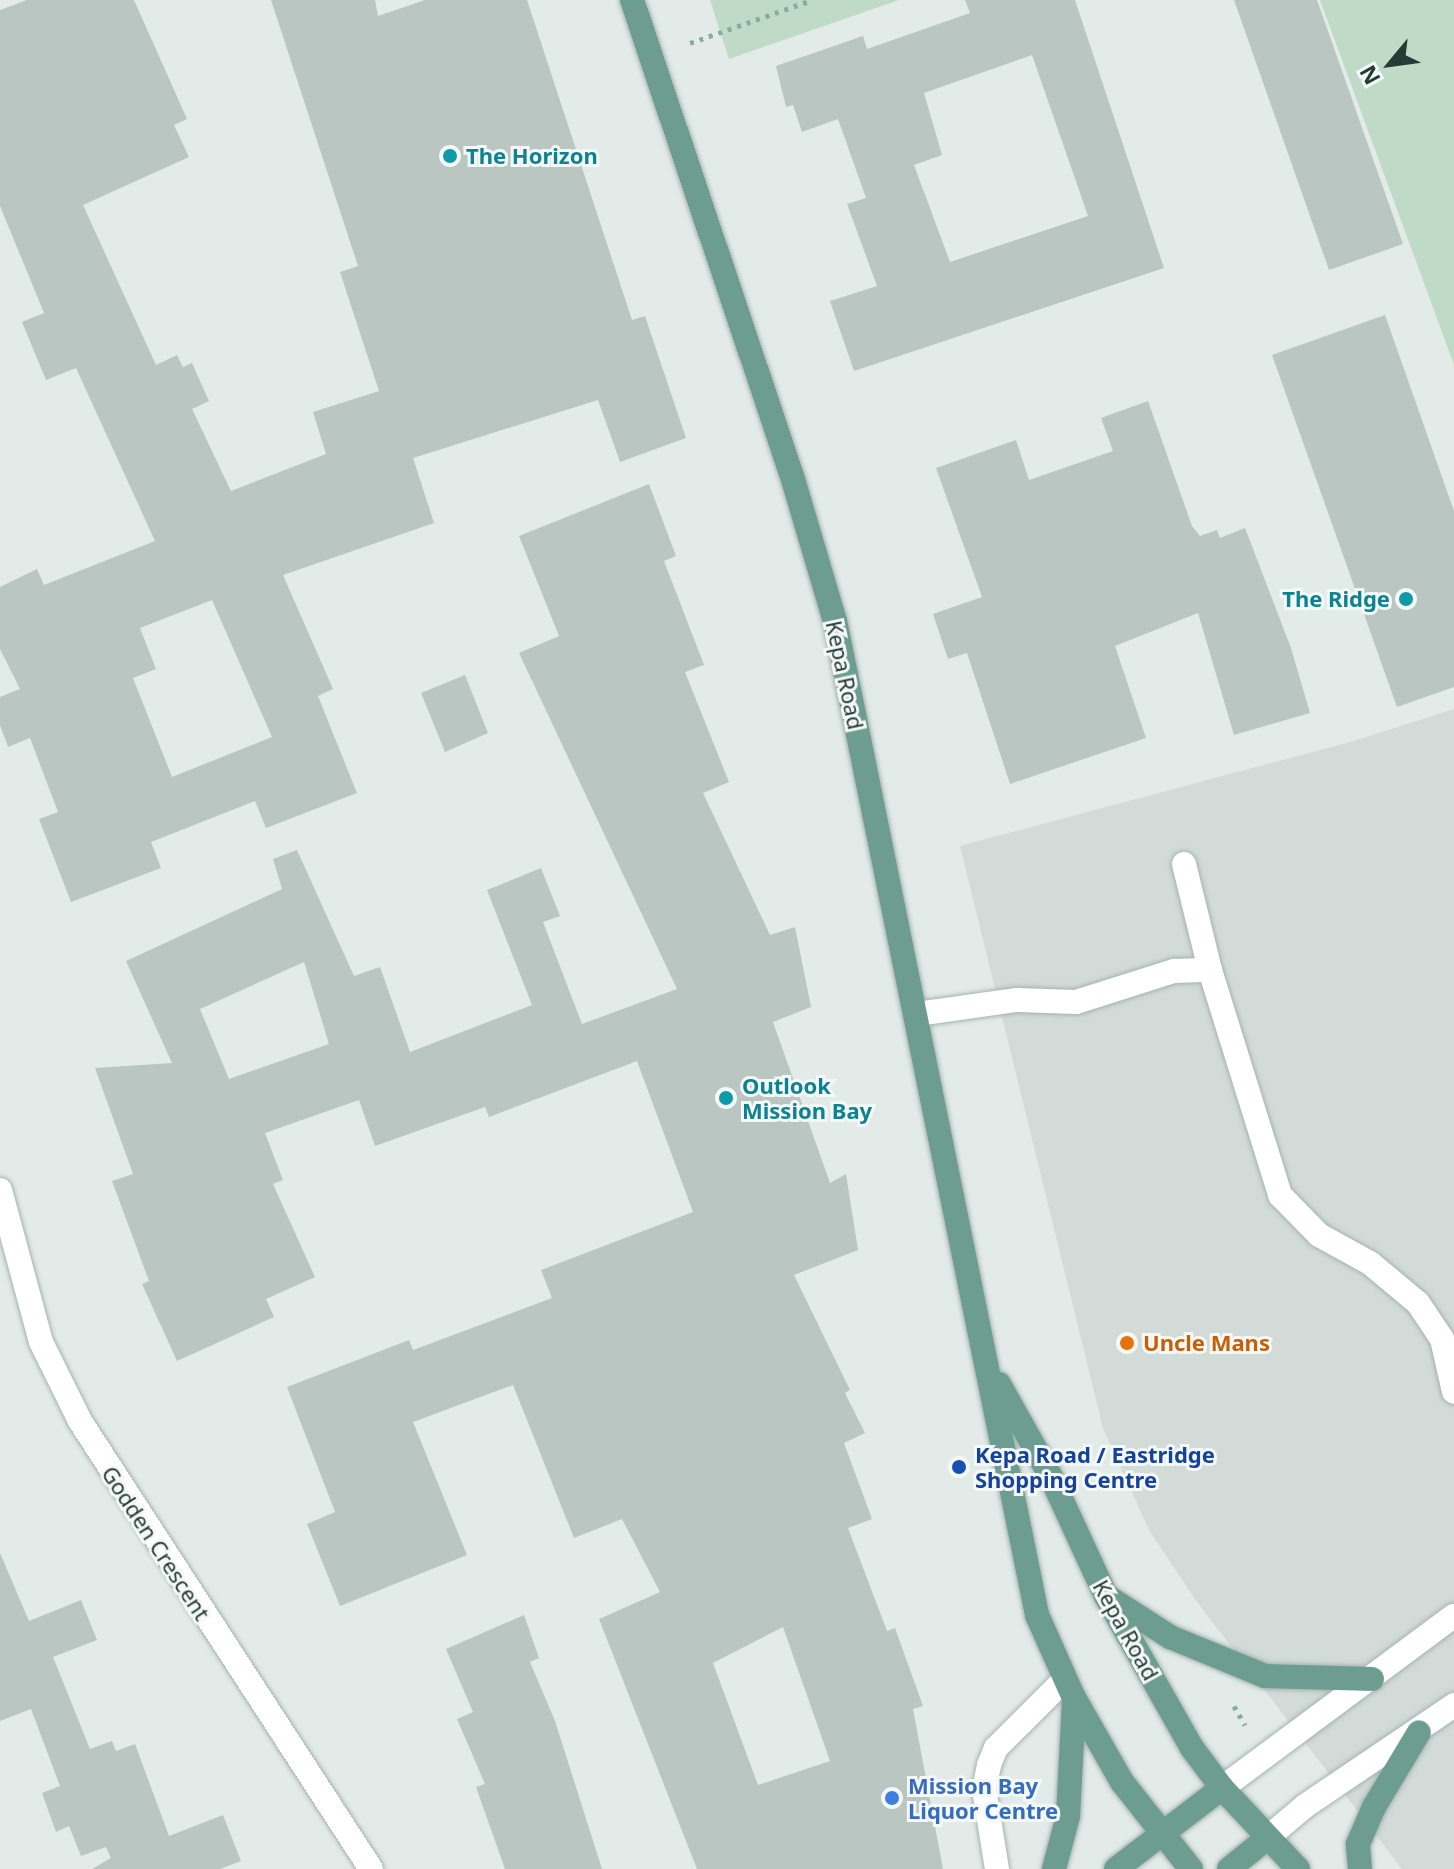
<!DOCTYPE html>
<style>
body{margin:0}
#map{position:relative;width:1454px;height:1869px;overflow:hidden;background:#e3ebe8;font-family:"Noto Sans",sans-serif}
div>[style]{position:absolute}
.built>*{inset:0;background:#d2dbd7}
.green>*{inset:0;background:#bfdac7}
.building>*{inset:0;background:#b9c6c1}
.path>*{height:5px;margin-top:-2.5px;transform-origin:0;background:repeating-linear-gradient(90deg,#87aca1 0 4px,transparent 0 10px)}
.roads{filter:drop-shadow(0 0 2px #a6b3af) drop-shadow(0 0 2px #a6b3af)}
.minor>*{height:24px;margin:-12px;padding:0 12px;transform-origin:12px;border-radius:12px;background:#fff}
.major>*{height:24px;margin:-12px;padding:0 12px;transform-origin:12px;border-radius:12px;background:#6d9c91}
.dots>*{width:22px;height:22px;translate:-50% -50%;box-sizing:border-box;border:4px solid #f4f8f6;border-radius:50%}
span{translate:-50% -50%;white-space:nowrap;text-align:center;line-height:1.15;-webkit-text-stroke:6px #f4f8f6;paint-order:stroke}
.culture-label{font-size:22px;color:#0d838f;font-weight:700}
.left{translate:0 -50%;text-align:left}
.right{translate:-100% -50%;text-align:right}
.street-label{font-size:22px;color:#253b35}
.food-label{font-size:22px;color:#c56008;font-weight:700}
.transit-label{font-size:22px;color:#164399;font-weight:700}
.shop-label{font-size:22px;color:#366cbe;font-weight:700}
.north{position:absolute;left:1350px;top:24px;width:80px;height:80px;-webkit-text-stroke:6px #f4f8f6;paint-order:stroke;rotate:241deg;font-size:22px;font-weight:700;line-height:32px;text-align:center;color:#253b35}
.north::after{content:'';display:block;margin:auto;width:28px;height:36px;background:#253b35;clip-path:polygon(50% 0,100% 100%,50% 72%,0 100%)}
</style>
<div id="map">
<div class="built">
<div style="clip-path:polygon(1454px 709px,1454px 1869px,1402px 1869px,1197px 1602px,1149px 1530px,1103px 1428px,960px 846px,1354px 741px)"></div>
</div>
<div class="green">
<div style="clip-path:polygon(710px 0,899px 0,729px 59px)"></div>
<div style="clip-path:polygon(1320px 0,1454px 0,1454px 365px,1413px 253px)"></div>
</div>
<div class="building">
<div style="clip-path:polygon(evenodd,27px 0,134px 0,187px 119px,174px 125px,189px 157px,83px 205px,156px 365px,177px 355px,183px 367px,192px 363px,209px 401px,192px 409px,231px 491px,326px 454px,313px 412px,379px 391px,340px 272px,358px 266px,271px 0,375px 0,378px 16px,425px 0,527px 0,632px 320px,645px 316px,686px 438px,620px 462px,598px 400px,413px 458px,434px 523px,283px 575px,333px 689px,318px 696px,357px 793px,266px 828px,255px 801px,151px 842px,161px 868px,71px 902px,39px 819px,58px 812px,30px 738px,8px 747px,0 725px,0 697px,20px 689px,0 649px,0 587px,37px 569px,44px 585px,155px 541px,76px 368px,46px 380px,22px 322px,44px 313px,0 206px,0 10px,27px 0,212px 600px,272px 737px,172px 777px,133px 678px,156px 669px,140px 628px,212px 600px)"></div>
<div style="clip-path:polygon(evenodd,965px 0,1075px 0,1164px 268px,854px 371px,830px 301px,877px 286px,847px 204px,866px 198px,838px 119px,802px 132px,793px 105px,786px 107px,776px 66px,863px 36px,867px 49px,970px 13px,965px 0,1032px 55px,1088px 216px,950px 262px,914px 165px,942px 155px,924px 93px,1032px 55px)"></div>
<div style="clip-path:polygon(1234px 0,1317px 0,1403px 244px,1329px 270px)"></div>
<div style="clip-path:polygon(1385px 315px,1454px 511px,1454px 687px,1397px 707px,1272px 355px)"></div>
<div style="clip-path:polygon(1148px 401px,1192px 526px,1200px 536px,1217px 530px,1220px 538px,1245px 528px,1291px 648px,1310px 713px,1234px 735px,1198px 613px,1115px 646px,1146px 738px,1010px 784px,967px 653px,948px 659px,933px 614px,982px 597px,936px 468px,1016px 440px,1029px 480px,1113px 451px,1101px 418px)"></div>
<div style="clip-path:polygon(evenodd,649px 484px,676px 556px,664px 561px,704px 665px,685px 672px,729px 782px,703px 793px,770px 935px,795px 927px,811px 1007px,773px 1022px,830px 1183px,846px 1174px,858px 1250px,794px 1275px,850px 1390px,845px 1393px,865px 1433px,844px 1443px,872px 1519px,848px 1528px,887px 1631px,895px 1628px,923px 1706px,913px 1709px,943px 1869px,697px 1869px,599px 1619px,660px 1592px,622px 1519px,574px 1538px,513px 1385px,413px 1422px,467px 1555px,340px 1606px,307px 1524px,335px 1512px,287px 1387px,409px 1340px,413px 1350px,552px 1298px,541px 1270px,693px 1212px,637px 1061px,489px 1117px,485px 1107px,375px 1146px,359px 1100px,265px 1133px,283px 1180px,273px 1184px,315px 1277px,266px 1299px,274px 1317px,177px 1361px,142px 1284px,149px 1281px,112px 1181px,133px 1174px,95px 1068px,172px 1063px,126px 961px,282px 889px,273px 859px,297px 850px,354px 976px,380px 967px,410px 1052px,532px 1005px,487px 890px,541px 868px,560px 916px,543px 922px,582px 1024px,677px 989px,519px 653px,559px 636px,519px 536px,649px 484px,304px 962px,329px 1044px,229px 1079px,200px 1009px,304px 962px,649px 484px,783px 1627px,830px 1761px,758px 1785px,713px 1663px,783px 1627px)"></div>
<div style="clip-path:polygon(465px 675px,488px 733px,445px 752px,421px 693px)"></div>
<div style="clip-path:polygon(0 1553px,29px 1621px,81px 1600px,97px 1640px,53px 1657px,90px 1749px,112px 1741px,116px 1751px,135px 1744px,169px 1836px,223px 1815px,241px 1861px,220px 1869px,92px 1869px,111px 1858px,106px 1847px,81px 1856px,69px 1826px,56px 1832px,42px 1793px,60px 1786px,31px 1709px,0 1721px)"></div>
<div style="clip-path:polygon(524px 1615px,539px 1658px,530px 1662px,555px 1721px,602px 1869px,505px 1869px,476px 1787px,485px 1784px,457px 1719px,473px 1712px,446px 1649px)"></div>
</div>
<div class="path">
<div style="left:690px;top:43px;width:129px;rotate:-19.4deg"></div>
<div style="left:1234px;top:1706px;width:22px;rotate:60deg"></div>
</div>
<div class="roads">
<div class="minor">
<div style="left:1184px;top:864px;width:109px;rotate:76.2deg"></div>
<div style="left:1210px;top:970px;width:236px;rotate:72.7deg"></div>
<div style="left:1280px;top:1195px;width:56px;rotate:45.7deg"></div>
<div style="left:1319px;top:1235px;width:58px;rotate:28.8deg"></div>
<div style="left:1370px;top:1263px;width:62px;rotate:39.8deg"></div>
<div style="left:1418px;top:1303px;width:43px;rotate:56.3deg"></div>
<div style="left:1442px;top:1339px;width:54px;rotate:77.2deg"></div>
<div style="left:917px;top:1014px;width:101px;rotate:-8deg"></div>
<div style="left:1017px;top:1000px;width:59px;rotate:1.9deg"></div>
<div style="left:1076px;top:1002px;width:103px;rotate:-17.6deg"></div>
<div style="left:1174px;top:971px;width:36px;rotate:-2deg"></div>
<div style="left:0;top:1190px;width:157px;rotate:74.9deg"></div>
<div style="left:41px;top:1342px;width:88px;rotate:63.7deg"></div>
<div style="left:80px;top:1421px;width:534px;rotate:56.99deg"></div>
<div style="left:1222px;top:1788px;width:289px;rotate:-36.6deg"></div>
<div style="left:1266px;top:1839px;width:51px;rotate:-40.2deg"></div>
<div style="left:1305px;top:1806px;width:180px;rotate:-34.1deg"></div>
<div style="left:997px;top:1869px;width:81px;rotate:-99.2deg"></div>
<div style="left:984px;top:1789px;width:25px;rotate:-78deg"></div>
<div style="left:989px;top:1765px;width:18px;rotate:-68deg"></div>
<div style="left:996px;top:1748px;width:98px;rotate:-45deg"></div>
</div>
<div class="major">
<div style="left:632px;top:0;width:502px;rotate:71.42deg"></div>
<div style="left:792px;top:476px;width:151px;rotate:73.5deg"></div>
<div style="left:835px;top:621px;width:1014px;rotate:78.51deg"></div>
<div style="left:1037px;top:1615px;width:89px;rotate:66deg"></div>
<div style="left:1073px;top:1696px;width:99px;rotate:60.3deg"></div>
<div style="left:1122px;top:1782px;width:111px;rotate:51.6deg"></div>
<div style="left:999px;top:1384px;width:107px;rotate:60.8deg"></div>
<div style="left:1051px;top:1477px;width:131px;rotate:65.2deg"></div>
<div style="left:1106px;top:1596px;width:175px;rotate:60.5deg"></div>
<div style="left:1192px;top:1748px;width:50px;rotate:53.1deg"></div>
<div style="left:1222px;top:1788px;width:111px;rotate:46.8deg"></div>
<div style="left:1108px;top:1597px;width:74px;rotate:32.8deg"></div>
<div style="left:1170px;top:1637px;width:103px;rotate:22.3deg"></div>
<div style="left:1265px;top:1676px;width:107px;rotate:1.6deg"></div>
<div style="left:1054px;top:1869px;width:55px;rotate:-75.2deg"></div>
<div style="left:1068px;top:1816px;width:114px;rotate:-87deg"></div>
<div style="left:1116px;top:1869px;width:133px;rotate:-37.4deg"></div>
<div style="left:1229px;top:1869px;width:48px;rotate:-39deg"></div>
<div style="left:1360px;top:1869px;width:25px;rotate:-95deg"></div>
<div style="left:1358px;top:1844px;width:40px;rotate:-66.6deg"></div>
<div style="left:1374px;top:1807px;width:87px;rotate:-59deg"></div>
</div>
</div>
<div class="dots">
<div style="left:450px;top:156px;background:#0f9aa8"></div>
<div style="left:1406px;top:599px;background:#0f9aa8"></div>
<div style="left:726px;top:1098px;background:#0f9aa8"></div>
<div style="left:1127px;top:1343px;background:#e8710a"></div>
<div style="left:959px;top:1467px;background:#1a4fb4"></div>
<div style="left:892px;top:1798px;background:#3f7fe0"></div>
</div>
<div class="culture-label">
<span class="left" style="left:466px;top:156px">The Horizon</span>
<span class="right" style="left:1390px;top:599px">The Ridge</span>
<span class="left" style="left:742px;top:1098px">Outlook<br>Mission Bay</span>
</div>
<div class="street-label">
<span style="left:845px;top:675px;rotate:78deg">Kepa Road</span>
<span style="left:156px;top:1543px;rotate:57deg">Godden Crescent</span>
<span style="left:1126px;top:1630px;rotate:61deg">Kepa Road</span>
</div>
<div class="food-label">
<span class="left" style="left:1143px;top:1343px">Uncle Mans</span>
</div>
<div class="transit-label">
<span class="left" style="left:975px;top:1467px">Kepa Road / Eastridge<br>Shopping Centre</span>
</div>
<div class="shop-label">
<span class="left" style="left:908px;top:1798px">Mission Bay<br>Liquor Centre</span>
</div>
<div class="north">N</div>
</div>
